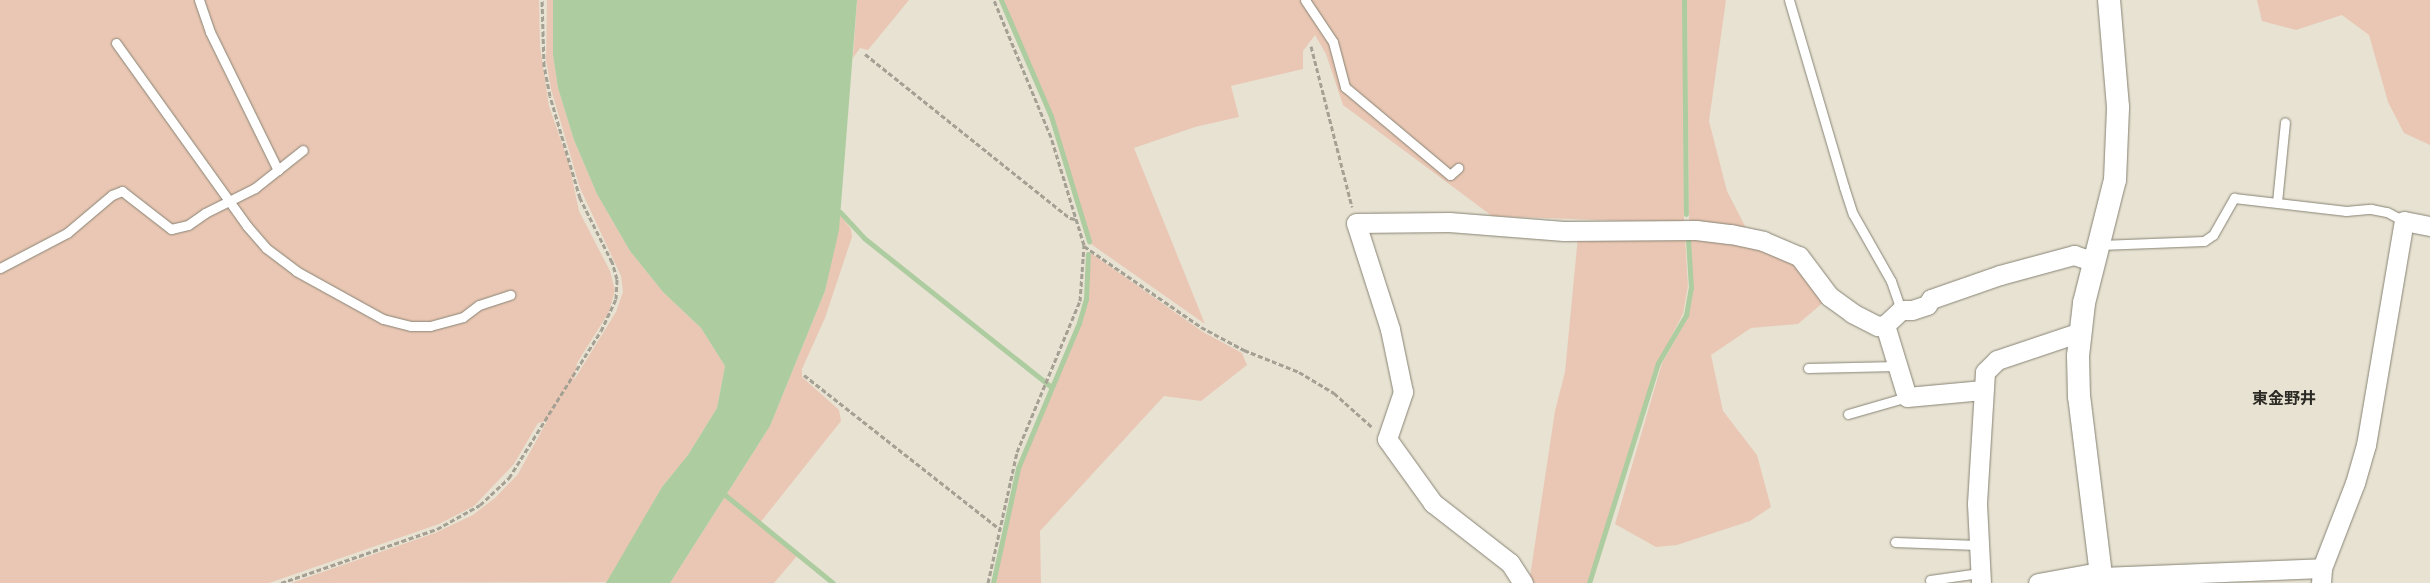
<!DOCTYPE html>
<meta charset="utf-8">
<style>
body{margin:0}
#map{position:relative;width:2430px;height:583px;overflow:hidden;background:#e7e2d2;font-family:Quicksand,"Noto Sans JP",sans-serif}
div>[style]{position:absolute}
.green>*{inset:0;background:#eac7b4}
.water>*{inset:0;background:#adcc9f}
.stream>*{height:5px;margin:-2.5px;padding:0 2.5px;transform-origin:2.5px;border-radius:2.5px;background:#adcc9f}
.path>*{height:3px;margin-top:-1.5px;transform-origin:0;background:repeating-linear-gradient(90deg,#a4a093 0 5px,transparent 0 7.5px)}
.roads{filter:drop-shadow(0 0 1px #888475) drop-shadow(0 0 1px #888475)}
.service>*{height:9px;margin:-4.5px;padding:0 4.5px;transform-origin:4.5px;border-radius:4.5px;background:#fff}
.minor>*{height:19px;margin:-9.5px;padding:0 9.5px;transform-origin:9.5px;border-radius:9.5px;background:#fff}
.tertiary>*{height:22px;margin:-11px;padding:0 11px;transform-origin:11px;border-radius:11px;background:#fff}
span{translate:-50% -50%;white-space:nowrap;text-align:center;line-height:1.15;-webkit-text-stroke:5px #e7e2d2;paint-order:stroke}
.quarter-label{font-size:16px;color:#2c2a24;font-weight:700}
</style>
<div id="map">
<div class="green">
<div style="clip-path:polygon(0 0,539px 0,540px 46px,549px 106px,569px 164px,579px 211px,610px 271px,615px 290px,609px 312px,577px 363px,574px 380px,616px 312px,623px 292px,621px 276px,580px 188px,551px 89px,546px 60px,547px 0,553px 0,553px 55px,558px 88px,574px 140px,597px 194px,630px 251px,663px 292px,701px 328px,725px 366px,717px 408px,688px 455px,662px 487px,609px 582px,291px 583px,435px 533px,473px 515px,496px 497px,518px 474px,547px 421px,538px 423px,514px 464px,474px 506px,439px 524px,269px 583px,0 583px)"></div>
<div style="clip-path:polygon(857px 0,909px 0,868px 50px,860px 48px,853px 58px)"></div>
<div style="clip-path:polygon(1002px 0,1683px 0,1684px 223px,1492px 216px,1343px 105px,1326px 54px,1315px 35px,1303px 51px,1303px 69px,1231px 86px,1239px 117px,1195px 127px,1134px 148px,1205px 324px,1091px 244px,1054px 118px)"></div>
<div style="clip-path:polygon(1687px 0,1726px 0,1709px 121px,1727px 191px,1748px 232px,1689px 220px)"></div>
<div style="clip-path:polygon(2257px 0,2430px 0,2430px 145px,2404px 133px,2388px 102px,2369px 35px,2342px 15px,2296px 30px,2262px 21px)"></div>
<div style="clip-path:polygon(840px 215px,851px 229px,852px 237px,825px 318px,802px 369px,802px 377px,839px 410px,841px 421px,759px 524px,797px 556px,774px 583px,670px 583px,770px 426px,825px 291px)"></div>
<div style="clip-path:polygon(1685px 235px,1688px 286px,1683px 314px,1654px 370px,1609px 529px,1588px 583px,1529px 583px,1555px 411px,1565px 372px,1578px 236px)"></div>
<div style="clip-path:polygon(1690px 235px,1738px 240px,1794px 260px,1826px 300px,1798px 324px,1751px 328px,1711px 355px,1723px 411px,1757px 455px,1771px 507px,1750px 521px,1677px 545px,1656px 547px,1615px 524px,1662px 363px,1687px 319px,1693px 282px)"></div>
<div style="clip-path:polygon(1091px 253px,1203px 332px,1242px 353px,1247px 365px,1201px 401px,1164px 396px,1040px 531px,1041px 583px,996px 583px,1018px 474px,1086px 308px)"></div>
</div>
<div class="water">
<div style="clip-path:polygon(553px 0,857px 0,839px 230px,825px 291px,770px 426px,670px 583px,606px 583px,662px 487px,688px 455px,717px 408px,725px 366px,701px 328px,663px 292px,630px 251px,597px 194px,574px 140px,558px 88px,553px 55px)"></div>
</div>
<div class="stream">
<div style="left:1001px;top:0;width:126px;rotate:66.7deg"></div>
<div style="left:1051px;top:116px;width:131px;rotate:73.1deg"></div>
<div style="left:1684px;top:0;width:214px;rotate:89.5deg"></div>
<div style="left:840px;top:212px;width:35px;rotate:47deg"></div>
<div style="left:864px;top:238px;width:239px;rotate:38.5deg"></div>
<div style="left:719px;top:490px;width:147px;rotate:39.2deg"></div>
<div style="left:993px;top:583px;width:118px;rotate:-77.7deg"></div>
<div style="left:1018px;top:468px;width:157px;rotate:-67.2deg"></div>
<div style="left:1079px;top:323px;width:25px;rotate:-74deg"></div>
<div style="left:1086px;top:299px;width:45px;rotate:-87.5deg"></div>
<div style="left:1589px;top:583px;width:231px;rotate:-72.6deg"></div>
<div style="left:1658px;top:363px;width:56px;rotate:-59.7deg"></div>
<div style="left:1686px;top:315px;width:27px;rotate:-80deg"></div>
<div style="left:1691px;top:288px;width:49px;rotate:-93.5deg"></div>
</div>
<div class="path">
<div style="left:1311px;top:46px;width:166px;rotate:75.7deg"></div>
<div style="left:865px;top:54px;width:263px;rotate:38.7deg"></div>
<div style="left:1070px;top:218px;width:5px;rotate:11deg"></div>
<div style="left:1084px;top:246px;width:142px;rotate:34.7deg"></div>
<div style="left:1201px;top:327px;width:49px;rotate:28.1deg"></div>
<div style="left:1244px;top:350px;width:59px;rotate:21.8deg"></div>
<div style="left:1299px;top:372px;width:41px;rotate:31deg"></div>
<div style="left:1334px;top:393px;width:52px;rotate:41.9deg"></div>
<div style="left:804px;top:375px;width:249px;rotate:38.2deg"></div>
<div style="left:281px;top:583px;width:165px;rotate:-19.1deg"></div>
<div style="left:437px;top:529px;width:49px;rotate:-29.2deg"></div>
<div style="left:480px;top:505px;width:40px;rotate:-43deg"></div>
<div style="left:509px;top:478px;width:173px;rotate:-58deg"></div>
<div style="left:601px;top:331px;width:35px;rotate:-65deg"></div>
<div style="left:616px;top:299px;width:20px;rotate:-87deg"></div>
<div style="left:617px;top:279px;width:18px;rotate:-106deg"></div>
<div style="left:612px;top:262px;width:72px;rotate:-116.6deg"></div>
<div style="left:580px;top:198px;width:106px;rotate:-106.4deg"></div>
<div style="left:550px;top:96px;width:31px;rotate:-101deg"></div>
<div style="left:544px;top:66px;width:66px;rotate:-91.7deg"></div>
<div style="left:988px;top:583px;width:134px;rotate:-77.5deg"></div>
<div style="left:1017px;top:452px;width:164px;rotate:-67.4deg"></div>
<div style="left:1080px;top:301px;width:56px;rotate:-85.9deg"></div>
<div style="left:1084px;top:245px;width:113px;rotate:-107deg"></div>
<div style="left:1051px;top:137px;width:148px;rotate:-112.6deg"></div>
</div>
<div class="roads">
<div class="service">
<div style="left:199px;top:0;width:34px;rotate:71deg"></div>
<div style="left:210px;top:32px;width:154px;rotate:63.8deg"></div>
<div style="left:1305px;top:0;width:50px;rotate:56.3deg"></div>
<div style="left:1333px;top:42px;width:47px;rotate:75.1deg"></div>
<div style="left:1345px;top:87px;width:137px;rotate:40deg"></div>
<div style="left:1450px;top:175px;width:11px;rotate:-41deg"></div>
<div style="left:1789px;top:0;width:195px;rotate:73.6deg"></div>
<div style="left:1844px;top:187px;width:28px;rotate:72deg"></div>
<div style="left:1853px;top:214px;width:77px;rotate:60.4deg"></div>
<div style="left:1891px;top:281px;width:31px;rotate:71deg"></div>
<div style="left:116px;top:43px;width:225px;rotate:54.4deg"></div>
<div style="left:247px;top:226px;width:29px;rotate:49deg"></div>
<div style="left:266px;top:248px;width:38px;rotate:37deg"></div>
<div style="left:296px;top:271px;width:99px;rotate:28.9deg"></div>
<div style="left:383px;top:319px;width:29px;rotate:14deg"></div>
<div style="left:411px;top:326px;width:19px"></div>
<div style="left:430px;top:326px;width:34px;rotate:-15deg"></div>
<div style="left:463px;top:317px;width:20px;rotate:-37deg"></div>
<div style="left:479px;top:305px;width:33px;rotate:-18deg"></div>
<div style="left:2277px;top:202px;width:80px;rotate:-84.3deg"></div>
<div style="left:2100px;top:245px;width:104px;rotate:-2.2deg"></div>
<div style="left:2204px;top:241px;width:11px;rotate:-34deg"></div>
<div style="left:2213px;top:235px;width:43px;rotate:-60.4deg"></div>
<div style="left:2234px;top:198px;width:113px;rotate:6.6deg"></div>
<div style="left:2346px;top:211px;width:25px;rotate:-5deg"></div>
<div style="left:2371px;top:209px;width:16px;rotate:11deg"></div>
<div style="left:2387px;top:212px;width:19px;rotate:28deg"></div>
<div style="left:0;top:268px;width:76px;rotate:-27.6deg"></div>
<div style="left:67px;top:233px;width:59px;rotate:-40.2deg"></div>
<div style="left:112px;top:195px;width:11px;rotate:-22deg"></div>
<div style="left:122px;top:191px;width:62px;rotate:37.8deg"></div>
<div style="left:171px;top:229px;width:17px;rotate:-13deg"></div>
<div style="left:188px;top:225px;width:21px;rotate:-35deg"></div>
<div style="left:205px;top:213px;width:56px;rotate:-26.6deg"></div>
<div style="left:255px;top:188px;width:61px;rotate:-38.4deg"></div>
<div style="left:1808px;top:368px;width:89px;rotate:-1.3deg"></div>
<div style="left:1848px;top:414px;width:61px;rotate:-16.1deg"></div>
<div style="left:1895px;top:542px;width:82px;rotate:2.1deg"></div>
<div style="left:1930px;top:580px;width:50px;rotate:-8deg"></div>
</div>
<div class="minor">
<div style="left:1885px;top:325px;width:75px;rotate:73deg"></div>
<div style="left:1907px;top:397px;width:76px;rotate:-5.3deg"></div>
<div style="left:2101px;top:577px;width:221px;rotate:-2.3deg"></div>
<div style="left:1523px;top:583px;width:24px;rotate:-123deg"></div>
<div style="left:1510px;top:563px;width:98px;rotate:-142.1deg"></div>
<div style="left:1433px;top:503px;width:79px;rotate:-125.7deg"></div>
<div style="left:1387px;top:439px;width:50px;rotate:-71.2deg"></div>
<div style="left:1403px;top:392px;width:64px;rotate:-101.7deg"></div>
<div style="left:1390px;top:329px;width:111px;rotate:-107.8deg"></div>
<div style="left:1356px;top:223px;width:93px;rotate:-0.6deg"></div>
<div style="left:1449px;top:222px;width:115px;rotate:4.5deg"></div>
<div style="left:1564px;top:231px;width:132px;rotate:-0.4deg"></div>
<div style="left:1696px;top:230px;width:35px;rotate:7deg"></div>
<div style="left:1731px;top:234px;width:33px;rotate:12deg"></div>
<div style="left:1763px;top:241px;width:39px;rotate:23deg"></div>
<div style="left:1799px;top:256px;width:50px;rotate:53.1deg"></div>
<div style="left:1829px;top:296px;width:29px;rotate:36deg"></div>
<div style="left:1852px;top:313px;width:29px;rotate:27deg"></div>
<div style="left:1878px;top:326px;width:7px;rotate:-8deg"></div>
<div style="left:1885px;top:325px;width:22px;rotate:-43deg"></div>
<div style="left:1901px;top:310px;width:11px"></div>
<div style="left:1912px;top:310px;width:16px;rotate:-18deg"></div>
<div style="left:1927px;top:305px;width:7px;rotate:-56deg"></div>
<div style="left:1931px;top:299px;width:73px;rotate:-19.2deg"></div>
<div style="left:2000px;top:275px;width:77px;rotate:-15.1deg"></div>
<div style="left:2074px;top:255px;width:21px;rotate:19deg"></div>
<div style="left:1981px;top:583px;width:80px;rotate:-92.9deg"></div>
<div style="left:1977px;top:503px;width:131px;rotate:-86.5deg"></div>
<div style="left:1985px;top:372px;width:17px;rotate:-45deg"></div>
<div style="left:1997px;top:360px;width:88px;rotate:-18.6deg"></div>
<div style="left:2038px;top:583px;width:63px;rotate:-10.1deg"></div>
<div style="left:2321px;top:583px;width:15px;rotate:-86deg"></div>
<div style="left:2322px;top:568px;width:91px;rotate:-68.8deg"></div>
<div style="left:2355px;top:483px;width:40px;rotate:-74deg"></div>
<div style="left:2366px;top:445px;width:227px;rotate:-80.4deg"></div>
<div style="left:2404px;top:221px;width:26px;rotate:11deg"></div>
</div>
<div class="tertiary">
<div style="left:2102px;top:583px;width:187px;rotate:-97deg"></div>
<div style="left:2079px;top:397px;width:41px;rotate:-91.4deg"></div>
<div style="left:2078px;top:356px;width:53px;rotate:-83.5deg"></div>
<div style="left:2084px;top:303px;width:127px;rotate:-75.9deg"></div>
<div style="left:2115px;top:180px;width:73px;rotate:-87.6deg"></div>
<div style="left:2118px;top:107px;width:107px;rotate:-94.8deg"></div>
</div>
</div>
<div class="quarter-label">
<span style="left:2284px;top:398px">東金野井</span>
</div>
</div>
